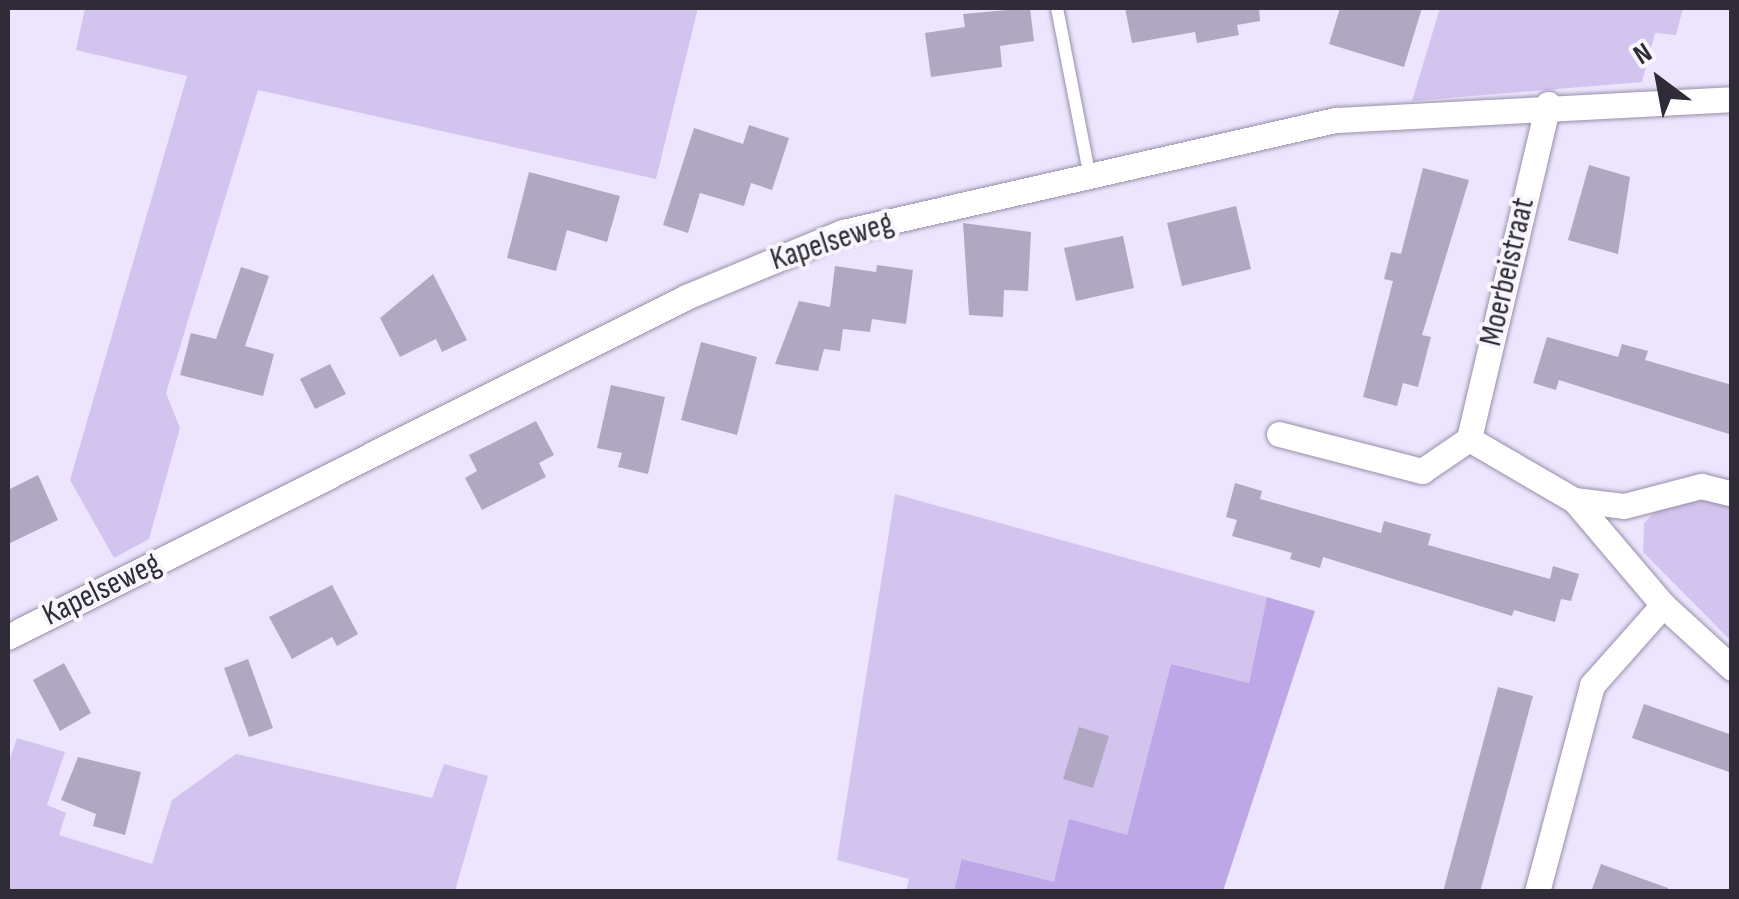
<!DOCTYPE html>
<style>
body{margin:0}
#map{position:relative;width:1739px;height:899px;overflow:hidden;background:#ede5fd;font-family:"Sofia Sans Condensed",sans-serif}
div>[style]{position:absolute}
.green>*{inset:0;background:#d3c4ef}
.forest>*{inset:0;background:#bea7e6}
.building>*{inset:0;background:#b0a7c3}
.roads{filter:drop-shadow(0 0 2px #988faa) drop-shadow(0 0 2px #988faa)}
.service>*{height:12px;margin:-6px;padding:0 6px;transform-origin:6px;border-radius:6px;background:#fff}
.minor>*{height:25px;margin:-12.5px;padding:0 12.5px;transform-origin:12.5px;border-radius:12.5px;background:#fff}
span{translate:-50% -50%;white-space:nowrap;text-align:center;line-height:1.15;-webkit-text-stroke:8px #f8f6fc;paint-order:stroke}
.street-label{font-size:32px;color:#2f2c37}
.frame{position:absolute;inset:0;border:10px solid #2f2c37;pointer-events:none}
.north{position:absolute;left:1609px;top:30px;width:100px;height:100px;-webkit-text-stroke:8px #f8f6fc;paint-order:stroke;rotate:328deg;font-size:28px;font-weight:700;line-height:40px;text-align:center;color:#2f2c37}
.north::after{content:'';display:block;margin:auto;width:35px;height:45px;background:#2f2c37;clip-path:polygon(50% 0,100% 100%,50% 72%,0 100%)}
</style>
<div id="map">
<div class="green">
<div style="clip-path:polygon(85px 8px,698px 8px,656px 179px,258px 90px,166px 393px,180px 428px,149px 539px,114px 558px,70px 480px,187px 76px,76px 50px)"></div>
<div style="clip-path:polygon(1440px 8px,1683px 8px,1676px 35px,1655px 33px,1642px 82px,1412px 101px)"></div>
<div style="clip-path:polygon(895px 494px,1267px 597px,1249px 683px,1171px 664px,1127px 835px,1054px 883px,963px 859px,954px 891px,906px 891px,909px 879px,837px 860px)"></div>
<div style="clip-path:polygon(1699px 496px,1731px 502px,1731px 641px,1643px 552px,1644px 523px,1657px 510px)"></div>
<div style="clip-path:polygon(17px 738px,65px 752px,47px 805px,66px 813px,59px 835px,152px 864px,172px 800px,236px 754px,432px 798px,444px 764px,488px 776px,455px 891px,8px 891px,8px 764px)"></div>
</div>
<div class="forest">
<div style="clip-path:polygon(1267px 597px,1315px 611px,1223px 891px,954px 891px,962px 859px,1054px 882px,1069px 819px,1127px 835px,1171px 664px,1249px 683px)"></div>
</div>
<div class="building">
<div style="clip-path:polygon(1030px 8px,1034px 41px,1000px 46px,1002px 67px,931px 77px,925px 33px,965px 27px,963px 14px)"></div>
<div style="clip-path:polygon(1125px 8px,1259px 8px,1260px 21px,1237px 25px,1239px 35px,1197px 43px,1195px 32px,1132px 43px)"></div>
<div style="clip-path:polygon(1340px 8px,1422px 8px,1404px 67px,1329px 44px)"></div>
<div style="clip-path:polygon(749px 125px,789px 138px,772px 190px,751px 183px,744px 206px,700px 193px,688px 233px,663px 225px,694px 128px,743px 144px)"></div>
<div style="clip-path:polygon(1589px 165px,1630px 177px,1618px 254px,1568px 240px)"></div>
<div style="clip-path:polygon(1423px 168px,1469px 180px,1422px 335px,1431px 337px,1418px 387px,1403px 383px,1397px 406px,1363px 397px,1393px 281px,1384px 279px,1391px 252px,1401px 254px)"></div>
<div style="clip-path:polygon(529px 172px,620px 196px,607px 242px,567px 230px,556px 271px,507px 258px)"></div>
<div style="clip-path:polygon(1236px 206px,1251px 269px,1182px 286px,1167px 223px)"></div>
<div style="clip-path:polygon(963px 223px,1031px 232px,1028px 291px,1004px 290px,1003px 317px,969px 315px)"></div>
<div style="clip-path:polygon(1123px 236px,1134px 288px,1076px 301px,1064px 248px)"></div>
<div style="clip-path:polygon(877px 265px,913px 270px,906px 324px,872px 319px,870px 332px,843px 329px,840px 351px,824px 349px,818px 371px,775px 364px,799px 301px,830px 307px,835px 266px,876px 272px)"></div>
<div style="clip-path:polygon(241px 267px,269px 276px,245px 346px,274px 354px,263px 396px,180px 375px,191px 333px,216px 339px)"></div>
<div style="clip-path:polygon(433px 274px,467px 340px,442px 352px,436px 339px,400px 357px,380px 318px)"></div>
<div style="clip-path:polygon(1547px 337px,1618px 357px,1622px 344px,1633px 347px,1648px 351px,1645px 360px,1732px 385px,1732px 435px,1559px 380px,1556px 390px,1533px 383px)"></div>
<div style="clip-path:polygon(701px 342px,757px 357px,737px 435px,681px 420px)"></div>
<div style="clip-path:polygon(330px 364px,346px 394px,315px 409px,300px 379px)"></div>
<div style="clip-path:polygon(611px 385px,665px 397px,648px 474px,618px 467px,622px 453px,597px 448px)"></div>
<div style="clip-path:polygon(536px 421px,554px 455px,539px 463px,546px 477px,482px 510px,465px 478px,477px 471px,469px 455px)"></div>
<div style="clip-path:polygon(38px 475px,58px 520px,8px 544px,8px 490px)"></div>
<div style="clip-path:polygon(1235px 483px,1262px 491px,1260px 499px,1381px 533px,1384px 521px,1431px 534px,1428px 545px,1550px 579px,1553px 566px,1579px 574px,1571px 601px,1561px 599px,1555px 622px,1514px 610px,1512px 616px,1323px 557px,1320px 568px,1290px 559px,1292px 553px,1232px 536px,1237px 520px,1226px 517px)"></div>
<div style="clip-path:polygon(332px 585px,358px 634px,337px 646px,332px 637px,292px 659px,269px 617px)"></div>
<div style="clip-path:polygon(248px 659px,273px 728px,249px 737px,224px 668px)"></div>
<div style="clip-path:polygon(64px 663px,91px 713px,60px 731px,33px 680px)"></div>
<div style="clip-path:polygon(1498px 687px,1533px 696px,1480px 892px,1443px 892px)"></div>
<div style="clip-path:polygon(1644px 704px,1732px 735px,1732px 773px,1632px 738px)"></div>
<div style="clip-path:polygon(1079px 727px,1109px 736px,1093px 788px,1063px 779px)"></div>
<div style="clip-path:polygon(78px 757px,141px 772px,125px 835px,93px 826px,96px 814px,61px 800px)"></div>
<div style="clip-path:polygon(1601px 864px,1668px 888px,1668px 892px,1591px 892px)"></div>
</div>
<div class="roads">
<div class="service">
<div style="left:1057px;top:8px;width:172px;rotate:79deg"></div>
</div>
<div class="minor">
<div style="left:1548px;top:104px;width:344px;rotate:103.3deg"></div>
<div style="left:1469px;top:439px;width:121px;rotate:30.2deg"></div>
<div style="left:1574px;top:500px;width:138px;rotate:49.7deg"></div>
<div style="left:1663px;top:605px;width:93px;rotate:42.4deg"></div>
<div style="left:1279px;top:434px;width:148px;rotate:14.5deg"></div>
<div style="left:1422px;top:471px;width:57px;rotate:-34.2deg"></div>
<div style="left:1574px;top:500px;width:50px;rotate:6.8deg"></div>
<div style="left:1624px;top:506px;width:80px;rotate:-14.6deg"></div>
<div style="left:1701px;top:486px;width:32px;rotate:14deg"></div>
<div style="left:8px;top:637px;width:758px;rotate:-26.63deg"></div>
<div style="left:686px;top:297px;width:170px;rotate:-22.5deg"></div>
<div style="left:843px;top:232px;width:505px;rotate:-12.82deg"></div>
<div style="left:1335px;top:120px;width:398px;rotate:-3deg"></div>
<div style="left:1537px;top:892px;width:214px;rotate:-75.1deg"></div>
<div style="left:1592px;top:685px;width:107px;rotate:-48.4deg"></div>
</div>
</div>
<div class="street-label">
<span style="left:832px;top:242px;rotate:-18deg">Kapelseweg</span>
<span style="left:1508px;top:272px;rotate:-77deg">Moerbeistraat</span>
<span style="left:102px;top:590px;rotate:-26deg">Kapelseweg</span>
</div>
<div class="frame"></div>
<div class="north">N</div>
</div>
